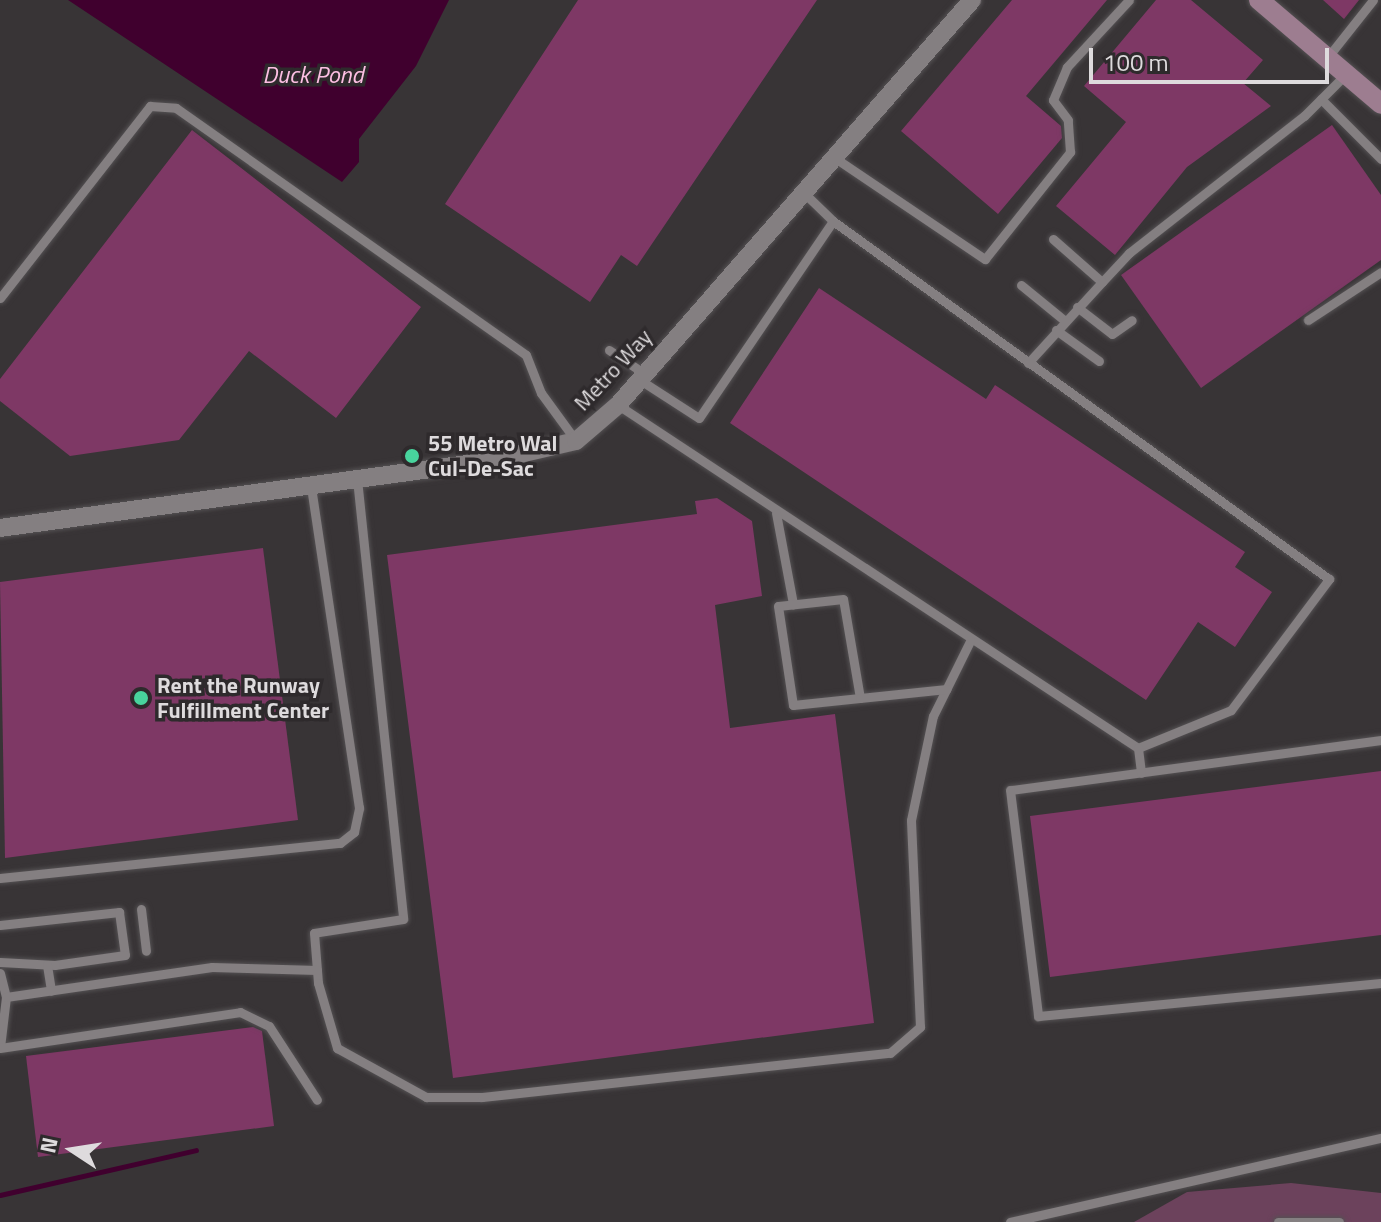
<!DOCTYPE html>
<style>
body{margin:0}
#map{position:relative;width:1381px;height:1222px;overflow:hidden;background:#383436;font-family:"Titillium Web",sans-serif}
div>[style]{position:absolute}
.green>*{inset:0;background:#6c425c}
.water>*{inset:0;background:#40002e}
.stream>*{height:5px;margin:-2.5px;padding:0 2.5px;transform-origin:2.5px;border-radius:2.5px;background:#40002e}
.building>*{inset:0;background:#7e3865}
.roads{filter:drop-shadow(0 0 2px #545153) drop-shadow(0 0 2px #545153)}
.lane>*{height:9px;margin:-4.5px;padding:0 4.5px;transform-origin:4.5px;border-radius:4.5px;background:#847f81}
.street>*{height:18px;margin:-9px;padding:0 9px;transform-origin:9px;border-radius:9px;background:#847f81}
.secondary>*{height:20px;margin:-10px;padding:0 10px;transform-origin:10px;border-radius:10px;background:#9d7d90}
.dots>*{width:22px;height:22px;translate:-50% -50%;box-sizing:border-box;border:4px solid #2e2a2c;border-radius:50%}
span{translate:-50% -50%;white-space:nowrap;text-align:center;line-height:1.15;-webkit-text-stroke:7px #2e2a2c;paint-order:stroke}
.street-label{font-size:22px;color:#dedbdd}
.poi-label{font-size:22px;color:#dedbdd;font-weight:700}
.left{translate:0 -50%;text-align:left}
.water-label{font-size:24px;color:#fdbfe3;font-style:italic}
.north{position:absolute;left:32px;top:1110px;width:80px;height:80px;-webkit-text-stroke:6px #2e2a2c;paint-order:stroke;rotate:282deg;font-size:22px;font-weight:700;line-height:32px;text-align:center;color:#dedbdd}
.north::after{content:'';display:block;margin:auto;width:28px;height:36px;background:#dedbdd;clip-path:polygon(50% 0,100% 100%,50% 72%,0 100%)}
.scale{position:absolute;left:1089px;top:48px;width:240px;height:36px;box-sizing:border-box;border:4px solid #dedbdd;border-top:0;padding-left:10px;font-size:24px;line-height:28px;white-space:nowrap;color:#dedbdd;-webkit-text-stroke:6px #2e2a2c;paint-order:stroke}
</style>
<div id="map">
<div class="green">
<div style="clip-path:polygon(1291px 1183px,1381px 1193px,1381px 1222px,1134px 1222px,1187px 1192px)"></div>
</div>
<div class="water">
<div style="clip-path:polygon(68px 0,449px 0,416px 66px,359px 139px,359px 162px,342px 182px)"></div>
</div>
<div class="stream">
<div style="left:0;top:1195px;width:201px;rotate:-12.9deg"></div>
</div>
<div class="building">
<div style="clip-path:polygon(578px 0,817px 0,637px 266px,621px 255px,590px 302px,445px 204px)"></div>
<div style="clip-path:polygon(1012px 0,1107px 0,1026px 96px,1061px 126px,1062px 138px,998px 214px,901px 131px)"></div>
<div style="clip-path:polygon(1156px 0,1191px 0,1263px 60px,1243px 83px,1271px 106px,1187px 167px,1115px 255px,1056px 206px,1126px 122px,1084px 86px)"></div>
<div style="clip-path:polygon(1323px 0,1359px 0,1344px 19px)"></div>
<div style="clip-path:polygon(1332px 125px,1381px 195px,1381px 260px,1201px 388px,1121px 275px)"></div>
<div style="clip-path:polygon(192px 130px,421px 307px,336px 418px,249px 351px,179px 440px,70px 456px,0 401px,0 379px)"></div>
<div style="clip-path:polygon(819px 288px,986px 399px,995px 385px,1245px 552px,1235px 567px,1272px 592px,1235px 647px,1198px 622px,1146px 700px,730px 423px)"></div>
<div style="clip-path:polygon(717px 498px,752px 521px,762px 596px,715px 605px,730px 728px,835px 714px,874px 1023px,453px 1078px,387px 555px,697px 514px,695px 501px)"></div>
<div style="clip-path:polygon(263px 548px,298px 820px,5px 858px,0 582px)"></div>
<div style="clip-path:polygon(1381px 771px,1381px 935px,1050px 977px,1030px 816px)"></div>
<div style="clip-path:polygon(253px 1027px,262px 1031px,274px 1126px,38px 1157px,26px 1056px)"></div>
</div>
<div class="roads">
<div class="lane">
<div style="left:1327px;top:58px;width:74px;rotate:-51.6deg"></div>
<div style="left:1321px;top:99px;width:85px;rotate:45deg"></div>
<div style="left:835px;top:158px;width:181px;rotate:34deg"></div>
<div style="left:985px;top:259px;width:137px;rotate:-51.5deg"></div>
<div style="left:1070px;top:152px;width:32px;rotate:-94deg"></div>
<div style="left:1068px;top:120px;width:25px;rotate:-127deg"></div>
<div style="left:1053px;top:100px;width:36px;rotate:-67deg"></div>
<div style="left:1067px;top:67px;width:91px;rotate:-47.2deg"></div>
<div style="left:1053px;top:239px;width:65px;rotate:41.3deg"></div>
<div style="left:1102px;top:282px;width:40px;rotate:-47deg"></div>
<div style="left:1129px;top:253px;width:222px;rotate:-38.1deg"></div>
<div style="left:1304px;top:116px;width:59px;rotate:-45deg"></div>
<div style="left:1021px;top:285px;width:57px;rotate:39.3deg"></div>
<div style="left:0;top:298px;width:244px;rotate:-52deg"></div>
<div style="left:150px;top:106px;width:26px;rotate:4deg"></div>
<div style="left:176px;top:108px;width:428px;rotate:35.2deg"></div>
<div style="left:526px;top:355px;width:41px;rotate:68.5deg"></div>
<div style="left:541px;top:393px;width:59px;rotate:53.9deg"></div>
<div style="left:1077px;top:307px;width:44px;rotate:37.6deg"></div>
<div style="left:1112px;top:334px;width:24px;rotate:-35deg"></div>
<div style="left:1308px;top:320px;width:87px;rotate:-33.3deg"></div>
<div style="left:1056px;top:330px;width:53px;rotate:35.8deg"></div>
<div style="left:609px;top:350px;width:43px;rotate:33.7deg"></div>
<div style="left:1028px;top:363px;width:110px;rotate:-47.6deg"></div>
<div style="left:640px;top:380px;width:70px;rotate:32.8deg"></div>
<div style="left:699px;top:418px;width:238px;rotate:-55.8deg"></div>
<div style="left:833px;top:221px;width:42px;rotate:-136deg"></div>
<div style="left:618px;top:405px;width:623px;rotate:33.41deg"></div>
<div style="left:1138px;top:748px;width:100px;rotate:-22.2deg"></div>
<div style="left:1231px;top:710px;width:164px;rotate:-53.2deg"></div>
<div style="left:1329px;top:579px;width:612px;rotate:-144.18deg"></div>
<div style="left:357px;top:479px;width:442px;rotate:84deg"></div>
<div style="left:403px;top:919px;width:90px;rotate:171.1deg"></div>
<div style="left:314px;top:933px;width:50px;rotate:85.4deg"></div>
<div style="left:318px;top:983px;width:68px;rotate:73.7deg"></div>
<div style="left:337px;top:1048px;width:102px;rotate:28.8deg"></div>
<div style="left:426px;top:1097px;width:56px"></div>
<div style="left:482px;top:1097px;width:410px;rotate:-6.2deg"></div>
<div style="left:890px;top:1053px;width:40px;rotate:-41deg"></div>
<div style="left:920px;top:1027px;width:207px;rotate:-92.5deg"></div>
<div style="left:911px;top:820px;width:106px;rotate:-78.1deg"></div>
<div style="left:933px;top:716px;width:84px;rotate:-63.7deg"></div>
<div style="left:776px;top:513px;width:93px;rotate:79.4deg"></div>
<div style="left:860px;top:698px;width:100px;rotate:-99.7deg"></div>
<div style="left:843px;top:599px;width:65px;rotate:173.9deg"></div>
<div style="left:778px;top:606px;width:100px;rotate:81.4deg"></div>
<div style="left:793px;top:705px;width:67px;rotate:-6deg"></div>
<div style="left:860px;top:698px;width:87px;rotate:-5.9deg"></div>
<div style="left:1381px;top:740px;width:374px;rotate:172.3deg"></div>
<div style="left:1010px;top:790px;width:228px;rotate:82.9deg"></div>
<div style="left:1038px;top:1016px;width:345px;rotate:-5.5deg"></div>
<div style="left:1138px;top:748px;width:25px;rotate:83deg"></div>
<div style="left:0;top:878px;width:342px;rotate:-5.9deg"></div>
<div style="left:340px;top:843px;width:18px;rotate:-38deg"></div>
<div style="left:354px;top:832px;width:25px;rotate:-78deg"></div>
<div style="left:359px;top:808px;width:326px;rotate:-98.5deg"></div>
<div style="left:141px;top:909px;width:42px;rotate:83.2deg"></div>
<div style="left:0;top:925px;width:120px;rotate:-6.2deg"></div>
<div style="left:119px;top:912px;width:43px;rotate:82.1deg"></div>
<div style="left:125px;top:955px;width:71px;rotate:171.9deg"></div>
<div style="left:55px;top:965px;width:55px;rotate:-176.9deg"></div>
<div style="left:47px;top:965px;width:26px;rotate:81deg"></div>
<div style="left:0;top:973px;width:25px;rotate:76deg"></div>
<div style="left:6px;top:997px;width:50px;rotate:96.8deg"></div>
<div style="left:6px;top:997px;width:208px;rotate:-8.3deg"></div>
<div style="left:212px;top:967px;width:105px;rotate:1.6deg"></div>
<div style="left:0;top:1048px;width:243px;rotate:-8.5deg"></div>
<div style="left:240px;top:1012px;width:32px;rotate:26deg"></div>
<div style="left:269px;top:1026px;width:88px;rotate:57deg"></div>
<div style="left:1010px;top:1222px;width:380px;rotate:-12.8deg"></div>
<div style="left:1278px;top:1222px;width:61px"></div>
</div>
<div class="street">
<div style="left:0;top:528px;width:499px;rotate:-7.8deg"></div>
<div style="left:494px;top:460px;width:84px;rotate:-13deg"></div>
<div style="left:576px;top:441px;width:55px;rotate:-40.6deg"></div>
<div style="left:618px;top:405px;width:538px;rotate:-48.84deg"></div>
</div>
<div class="secondary">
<div style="left:1259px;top:0;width:160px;rotate:40.4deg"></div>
</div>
</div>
<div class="dots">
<div style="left:412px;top:456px;background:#48d49d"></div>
<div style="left:141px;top:698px;background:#48d49d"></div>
</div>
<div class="street-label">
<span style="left:613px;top:370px;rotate:-47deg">Metro Way</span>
</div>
<div class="poi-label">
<span class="left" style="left:428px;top:456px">55 Metro Wal<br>Cul-De-Sac</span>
<span class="left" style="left:157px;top:698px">Rent the Runway<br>Fulfillment Center</span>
</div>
<div class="water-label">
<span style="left:313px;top:75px">Duck Pond</span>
</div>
<div class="north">N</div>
<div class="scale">100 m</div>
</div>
